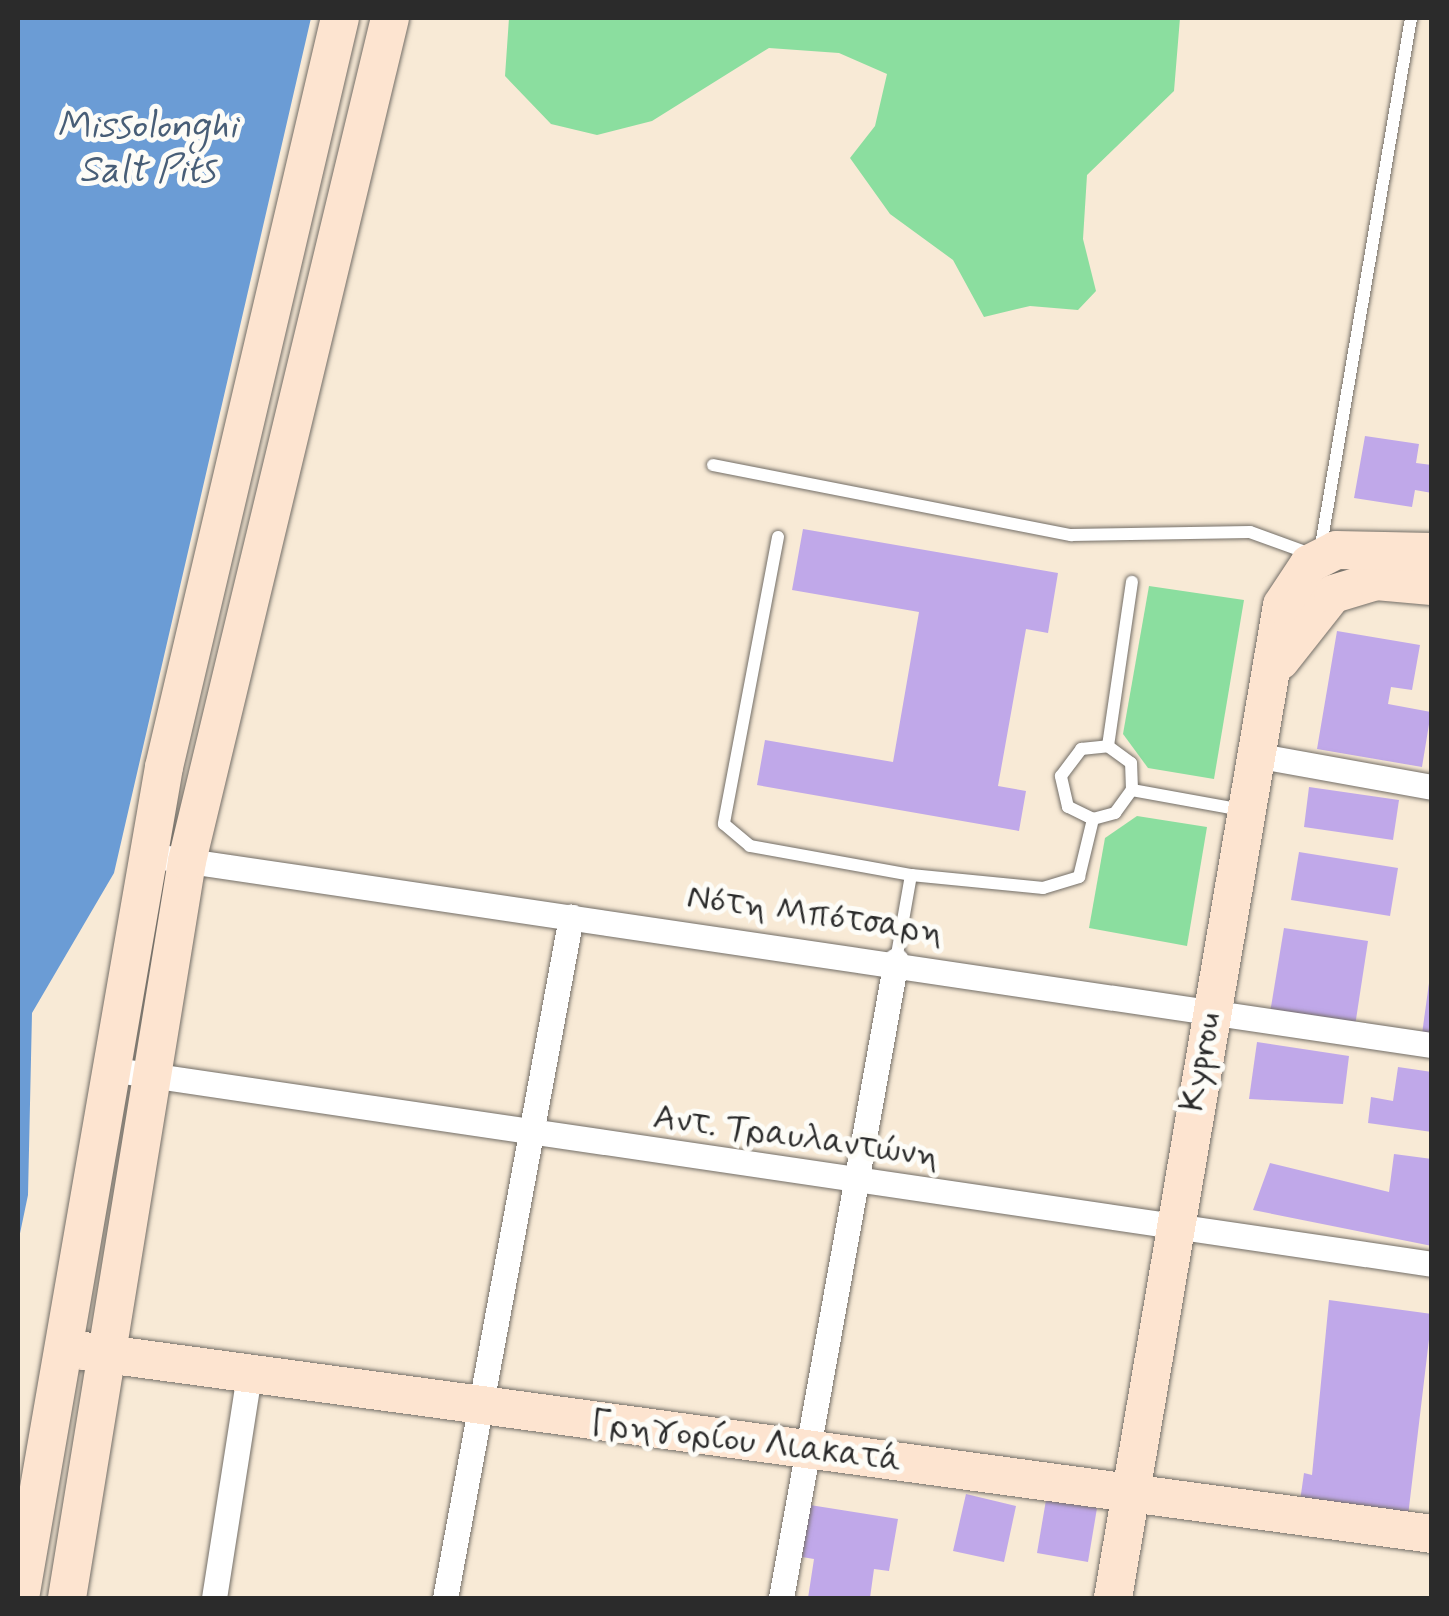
<!DOCTYPE html>
<meta charset="utf-8">
<style>
body{margin:0}
#map{position:relative;width:1449px;height:1616px;overflow:hidden;background:#f8ead6;font-family:Mynerve,sans-serif}
div>[style]{position:absolute}
.green>*{inset:0;background:#8bde9f}
.water>*{inset:0;background:#6b9cd5}
.building>*{inset:0;background:#c0a8e9}
.roads{filter:drop-shadow(0 0 2px #736e67) drop-shadow(0 0 2px #736e67)}
.lane>*{height:12px;margin:-6px;padding:0 6px;transform-origin:6px;border-radius:6px;background:#fff}
.street>*{height:25px;margin:-12.5px;padding:0 12.5px;transform-origin:12.5px;border-radius:12.5px;background:#fff}
.secondary>*{height:38px;margin:-19px;padding:0 19px;transform-origin:19px;border-radius:19px;background:#fde4d0}
span{translate:-50% -50%;white-space:nowrap;text-align:center;line-height:1.15;-webkit-text-stroke:10px #fdfcf7;paint-order:stroke}
.street-label{font-size:35px;color:#2b2b2b}
.water-label{font-size:38px;color:#485e77;font-style:italic}
.frame{position:absolute;inset:0;border:20px solid #2b2b2b;pointer-events:none}
</style>
<div id="map">
<div class="green">
<div style="clip-path:polygon(509px 18px,1180px 18px,1174px 91px,1087px 175px,1083px 239px,1096px 291px,1078px 310px,1030px 306px,984px 317px,953px 260px,890px 214px,850px 158px,875px 126px,887px 74px,839px 53px,769px 48px,652px 121px,597px 135px,551px 124px,505px 76px)"></div>
<div style="clip-path:polygon(1149px 586px,1244px 600px,1214px 779px,1148px 768px,1123px 734px)"></div>
<div style="clip-path:polygon(1137px 816px,1207px 827px,1187px 946px,1089px 928px,1105px 838px)"></div>
</div>
<div class="water">
<div style="clip-path:polygon(18px 18px,311px 18px,114px 873px,32px 1013px,28px 1195px,18px 1243px)"></div>
</div>
<div class="building">
<div style="clip-path:polygon(1365px 436px,1419px 444px,1416px 463px,1432px 465px,1432px 493px,1415px 490px,1412px 507px,1354px 498px)"></div>
<div style="clip-path:polygon(803px 529px,1058px 573px,1048px 633px,1026px 629px,998px 786px,1026px 791px,1019px 831px,757px 785px,765px 740px,893px 762px,919px 612px,792px 590px)"></div>
<div style="clip-path:polygon(1337px 631px,1420px 645px,1412px 690px,1391px 687px,1388px 704px,1431px 712px,1422px 767px,1317px 749px)"></div>
<div style="clip-path:polygon(1309px 787px,1399px 800px,1393px 840px,1304px 827px)"></div>
<div style="clip-path:polygon(1299px 852px,1398px 868px,1390px 916px,1291px 900px)"></div>
<div style="clip-path:polygon(1284px 928px,1368px 941px,1355px 1026px,1270px 1013px)"></div>
<div style="clip-path:polygon(1429px 983px,1432px 983px,1432px 1035px,1422px 1034px)"></div>
<div style="clip-path:polygon(1257px 1042px,1349px 1056px,1343px 1104px,1249px 1099px)"></div>
<div style="clip-path:polygon(1398px 1067px,1432px 1072px,1432px 1132px,1368px 1123px,1371px 1097px,1393px 1101px)"></div>
<div style="clip-path:polygon(1394px 1154px,1432px 1159px,1432px 1246px,1253px 1210px,1270px 1163px,1389px 1192px)"></div>
<div style="clip-path:polygon(1329px 1300px,1432px 1314px,1408px 1516px,1300px 1501px,1304px 1473px,1312px 1475px)"></div>
<div style="clip-path:polygon(966px 1494px,1016px 1506px,1004px 1562px,953px 1551px)"></div>
<div style="clip-path:polygon(1046px 1500px,1097px 1508px,1088px 1562px,1037px 1553px)"></div>
<div style="clip-path:polygon(810px 1505px,898px 1519px,889px 1571px,874px 1569px,870px 1598px,808px 1598px,814px 1559px,802px 1557px)"></div>
</div>
<div class="roads">
<div class="lane">
<div style="left:713px;top:465px;width:365px;rotate:11.1deg"></div>
<div style="left:1071px;top:535px;width:179px;rotate:-1deg"></div>
<div style="left:1250px;top:532px;width:73px;rotate:19.9deg"></div>
<div style="left:1319px;top:557px;width:547px;rotate:-80.31deg"></div>
<div style="left:778px;top:537px;width:292px;rotate:100.7deg"></div>
<div style="left:724px;top:824px;width:34px;rotate:40deg"></div>
<div style="left:750px;top:846px;width:164px;rotate:10.2deg"></div>
<div style="left:911px;top:875px;width:86px;rotate:100deg"></div>
<div style="left:1132px;top:790px;width:112px;rotate:10.3deg"></div>
<div style="left:1093px;top:819px;width:28px;rotate:-154deg"></div>
<div style="left:1068px;top:807px;width:32px;rotate:-103deg"></div>
<div style="left:1061px;top:776px;width:34px;rotate:-53deg"></div>
<div style="left:1081px;top:749px;width:27px;rotate:-6deg"></div>
<div style="left:911px;top:875px;width:133px;rotate:5.6deg"></div>
<div style="left:1043px;top:888px;width:38px;rotate:-17deg"></div>
<div style="left:1079px;top:877px;width:60px;rotate:-76.4deg"></div>
<div style="left:1093px;top:819px;width:23px;rotate:-15deg"></div>
<div style="left:1115px;top:813px;width:29px;rotate:-54deg"></div>
<div style="left:1132px;top:790px;width:27px;rotate:-92deg"></div>
<div style="left:1131px;top:763px;width:29px;rotate:-144deg"></div>
<div style="left:1108px;top:746px;width:166px;rotate:-81.7deg"></div>
</div>
<div class="street">
<div style="left:1260px;top:756px;width:175px;rotate:10.2deg"></div>
<div style="left:148px;top:855px;width:1298px;rotate:8.42deg"></div>
<div style="left:109px;top:1069px;width:1337px;rotate:8.38deg"></div>
<div style="left:214px;top:1598px;width:232px;rotate:-81.1deg"></div>
<div style="left:445px;top:1598px;width:693px;rotate:-79.52deg"></div>
<div style="left:781px;top:1598px;width:648px;rotate:-79.78deg"></div>
</div>
<div class="secondary">
<div style="left:1280px;top:661px;width:85px;rotate:-51.7deg"></div>
<div style="left:1333px;top:594px;width:45px;rotate:-16.8deg"></div>
<div style="left:1376px;top:581px;width:56px;rotate:5.1deg"></div>
<div style="left:84px;top:1351px;width:1360px;rotate:7.73deg"></div>
<div style="left:20px;top:1598px;width:843px;rotate:-80.17deg"></div>
<div style="left:164px;top:767px;width:769px;rotate:-76.78deg"></div>
<div style="left:67px;top:1598px;width:747px;rotate:-80.75deg"></div>
<div style="left:187px;top:861px;width:867px;rotate:-76.46deg"></div>
<div style="left:1113px;top:1598px;width:1007px;rotate:-80.34deg"></div>
<div style="left:1282px;top:605px;width:49px;rotate:-56.6deg"></div>
<div style="left:1309px;top:564px;width:30px;rotate:-27deg"></div>
<div style="left:1336px;top:550px;width:96px;rotate:1.2deg"></div>
</div>
</div>
<div class="street-label">
<span style="left:815px;top:915px;rotate:8deg">Νότη Μπότσαρη</span>
<span style="left:1201px;top:1062px;rotate:-80deg">Kyprou</span>
<span style="left:796px;top:1137px;rotate:8deg">Αντ. Τραυλαντώνη</span>
<span style="left:746px;top:1442px;rotate:7deg">Γρηγορίου Λιακατά</span>
</div>
<div class="water-label">
<span style="left:147px;top:149px">Missolonghi<br>Salt Pits</span>
</div>
<div class="frame"></div>
</div>
